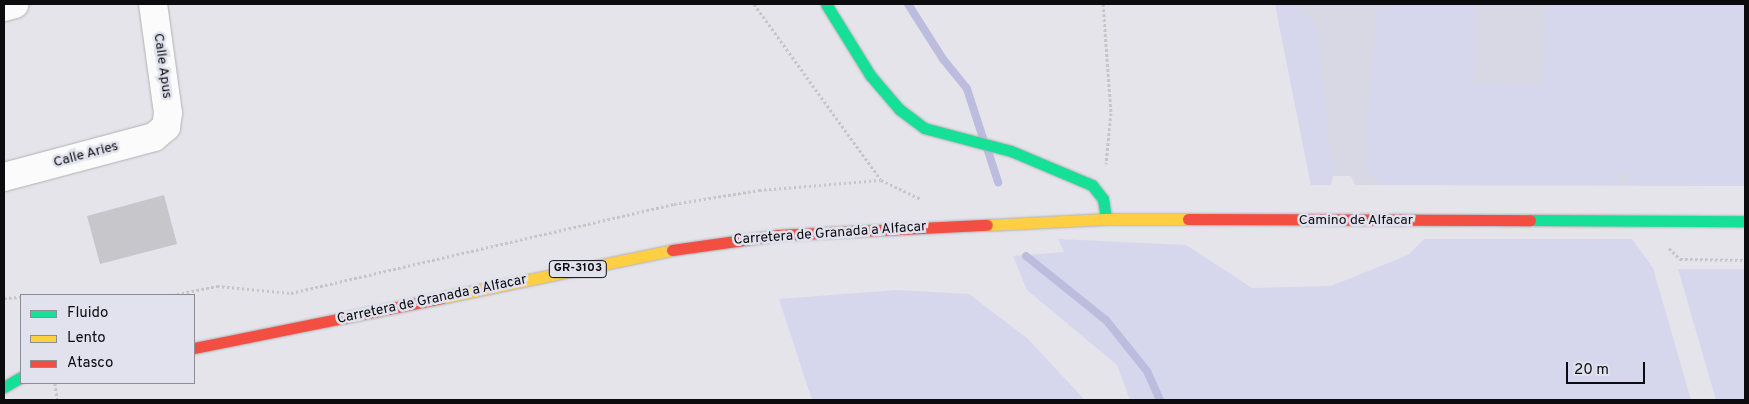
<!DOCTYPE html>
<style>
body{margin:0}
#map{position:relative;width:1749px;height:404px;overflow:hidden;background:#e4e4ea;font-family:Overpass,sans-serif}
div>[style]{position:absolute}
.built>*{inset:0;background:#d8d8e5}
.green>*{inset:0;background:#d6d7ec}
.stream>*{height:8px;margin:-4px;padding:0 4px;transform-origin:4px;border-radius:4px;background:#bcbcdf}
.building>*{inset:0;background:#c6c6cb}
.path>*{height:3px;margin-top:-1.5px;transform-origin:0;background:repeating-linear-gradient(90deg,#c6c6c7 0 2.5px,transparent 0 5px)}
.roads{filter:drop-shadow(0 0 1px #b1b1b5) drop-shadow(0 0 1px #b1b1b5)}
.street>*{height:28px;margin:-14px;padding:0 14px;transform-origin:14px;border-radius:14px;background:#fbfbfc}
.fast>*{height:11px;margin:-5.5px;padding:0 5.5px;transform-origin:5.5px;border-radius:5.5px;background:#16e098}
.slow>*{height:11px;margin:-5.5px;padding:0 5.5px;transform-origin:5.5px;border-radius:5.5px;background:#ffcf43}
.jam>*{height:11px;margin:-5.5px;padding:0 5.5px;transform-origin:5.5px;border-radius:5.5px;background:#f24e42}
span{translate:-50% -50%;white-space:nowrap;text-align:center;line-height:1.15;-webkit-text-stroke:5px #e1e2ed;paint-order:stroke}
.shield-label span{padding:1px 4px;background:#e1e2ed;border:1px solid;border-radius:4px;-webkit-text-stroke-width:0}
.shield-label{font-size:12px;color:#0c0c0f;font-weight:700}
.street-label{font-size:14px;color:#0c0c0f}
.frame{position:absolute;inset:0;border:5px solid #0c0c0f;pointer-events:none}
.legend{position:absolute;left:20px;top:294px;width:175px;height:90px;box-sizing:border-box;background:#e1e2ed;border:1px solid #8c8c94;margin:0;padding:6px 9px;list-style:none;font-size:15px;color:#0c0c0f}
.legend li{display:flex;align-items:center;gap:10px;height:25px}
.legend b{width:25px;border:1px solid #8c8c94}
.scale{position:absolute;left:1566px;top:362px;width:79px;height:22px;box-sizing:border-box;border:2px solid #0c0c0f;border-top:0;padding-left:6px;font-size:15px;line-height:18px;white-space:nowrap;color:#0c0c0f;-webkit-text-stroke:4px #e1e2ed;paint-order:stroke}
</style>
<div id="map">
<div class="built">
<div style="clip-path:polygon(1275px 4px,1745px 4px,1745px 186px,1355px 185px,1351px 176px,1333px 176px,1331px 185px,1311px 185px)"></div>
</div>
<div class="green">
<div style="clip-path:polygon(1275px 4px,1298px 4px,1305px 15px,1315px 21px,1333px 176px,1331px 185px,1311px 185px)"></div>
<div style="clip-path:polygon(1377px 4px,1476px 4px,1474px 83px,1544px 84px,1546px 4px,1745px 4px,1745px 186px,1630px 185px,1630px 171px,1619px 172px,1618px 185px,1382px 185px,1365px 170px)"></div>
<div style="clip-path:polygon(1058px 239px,1186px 245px,1252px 288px,1331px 286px,1408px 255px,1424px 239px,1632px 239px,1653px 268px,1691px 400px,1130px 400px,1117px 365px,1027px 290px,1013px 256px,1064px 252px)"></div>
<div style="clip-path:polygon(1678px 269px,1745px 269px,1745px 400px,1716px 400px)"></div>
<div style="clip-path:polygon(897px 290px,969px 294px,1027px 338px,1085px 400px,812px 400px,779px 299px)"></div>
</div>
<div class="stream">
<div style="left:908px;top:4px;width:65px;rotate:57.5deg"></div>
<div style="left:943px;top:59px;width:38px;rotate:51deg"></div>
<div style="left:967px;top:89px;width:52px;rotate:71.9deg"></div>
<div style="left:988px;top:151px;width:33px;rotate:72deg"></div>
<div style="left:1026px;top:256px;width:102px;rotate:38.7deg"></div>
<div style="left:1106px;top:320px;width:65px;rotate:51.2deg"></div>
<div style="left:1147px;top:371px;width:32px;rotate:66deg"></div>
</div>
<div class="building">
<div style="clip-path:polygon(164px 195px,177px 244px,100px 264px,87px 216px)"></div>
</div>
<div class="path">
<div style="left:754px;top:4px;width:216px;rotate:54.2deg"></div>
<div style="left:1103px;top:4px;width:109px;rotate:85.8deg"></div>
<div style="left:1111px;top:113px;width:51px;rotate:95.6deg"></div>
<div style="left:1669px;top:248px;width:16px;rotate:45deg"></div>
<div style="left:1680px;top:259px;width:65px;rotate:0.9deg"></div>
<div style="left:172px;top:295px;width:46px;rotate:-11.3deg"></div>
<div style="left:217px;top:286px;width:74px;rotate:5.4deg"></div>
<div style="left:291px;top:293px;width:393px;rotate:-13.1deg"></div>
<div style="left:674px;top:204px;width:86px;rotate:-9.4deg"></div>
<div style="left:759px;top:190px;width:122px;rotate:-4.7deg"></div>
<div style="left:881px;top:180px;width:44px;rotate:25.4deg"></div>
<div style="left:4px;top:298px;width:48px;rotate:-3.6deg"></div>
<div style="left:55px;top:383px;width:17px;rotate:83deg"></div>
</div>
<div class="roads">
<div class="street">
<div style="left:4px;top:7px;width:11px;rotate:-15deg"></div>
<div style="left:4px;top:177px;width:155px;rotate:-14.9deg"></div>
<div style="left:154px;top:137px;width:16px;rotate:-40deg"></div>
<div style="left:166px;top:127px;width:14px;rotate:-82deg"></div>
<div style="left:168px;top:113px;width:110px;rotate:-97.8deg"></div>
</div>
<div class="fast">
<div style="left:826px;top:4px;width:84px;rotate:58.2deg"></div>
<div style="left:870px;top:75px;width:45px;rotate:49.5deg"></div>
<div style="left:899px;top:109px;width:31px;rotate:37deg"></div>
<div style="left:924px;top:128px;width:90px;rotate:14.8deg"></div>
<div style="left:1011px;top:151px;width:88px;rotate:22.8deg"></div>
<div style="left:1092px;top:185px;width:18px;rotate:52deg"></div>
<div style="left:1103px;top:199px;width:20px;rotate:81deg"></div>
<div style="left:1530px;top:220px;width:215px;rotate:0.3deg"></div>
<div style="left:4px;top:387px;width:20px;rotate:-30deg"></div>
</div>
<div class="slow">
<div style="left:987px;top:225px;width:119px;rotate:-2.9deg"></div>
<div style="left:1106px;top:219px;width:82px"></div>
<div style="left:441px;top:298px;width:236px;rotate:-11.7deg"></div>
</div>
<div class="jam">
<div style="left:1188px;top:219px;width:342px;rotate:0.2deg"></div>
<div style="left:672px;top:250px;width:108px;rotate:-8deg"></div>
<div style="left:779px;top:235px;width:208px;rotate:-2.8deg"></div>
<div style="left:194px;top:348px;width:252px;rotate:-11.4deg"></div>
</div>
</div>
<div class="shield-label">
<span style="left:578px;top:269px">GR-3103</span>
</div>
<div class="street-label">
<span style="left:162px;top:66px;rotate:82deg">Calle Apus</span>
<span style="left:86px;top:155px;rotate:-15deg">Calle Aries</span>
<span style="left:1356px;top:221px">Camino de Alfacar</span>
<span style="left:830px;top:234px;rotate:-4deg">Carretera de Granada a Alfacar</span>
<span style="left:432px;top:300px;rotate:-12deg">Carretera de Granada a Alfacar</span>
</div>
<div class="frame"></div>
<ul class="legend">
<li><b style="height:6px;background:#16e098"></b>Fluido</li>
<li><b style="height:6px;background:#ffcf43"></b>Lento</li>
<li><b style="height:6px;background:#f24e42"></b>Atasco</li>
</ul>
<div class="scale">20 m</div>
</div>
